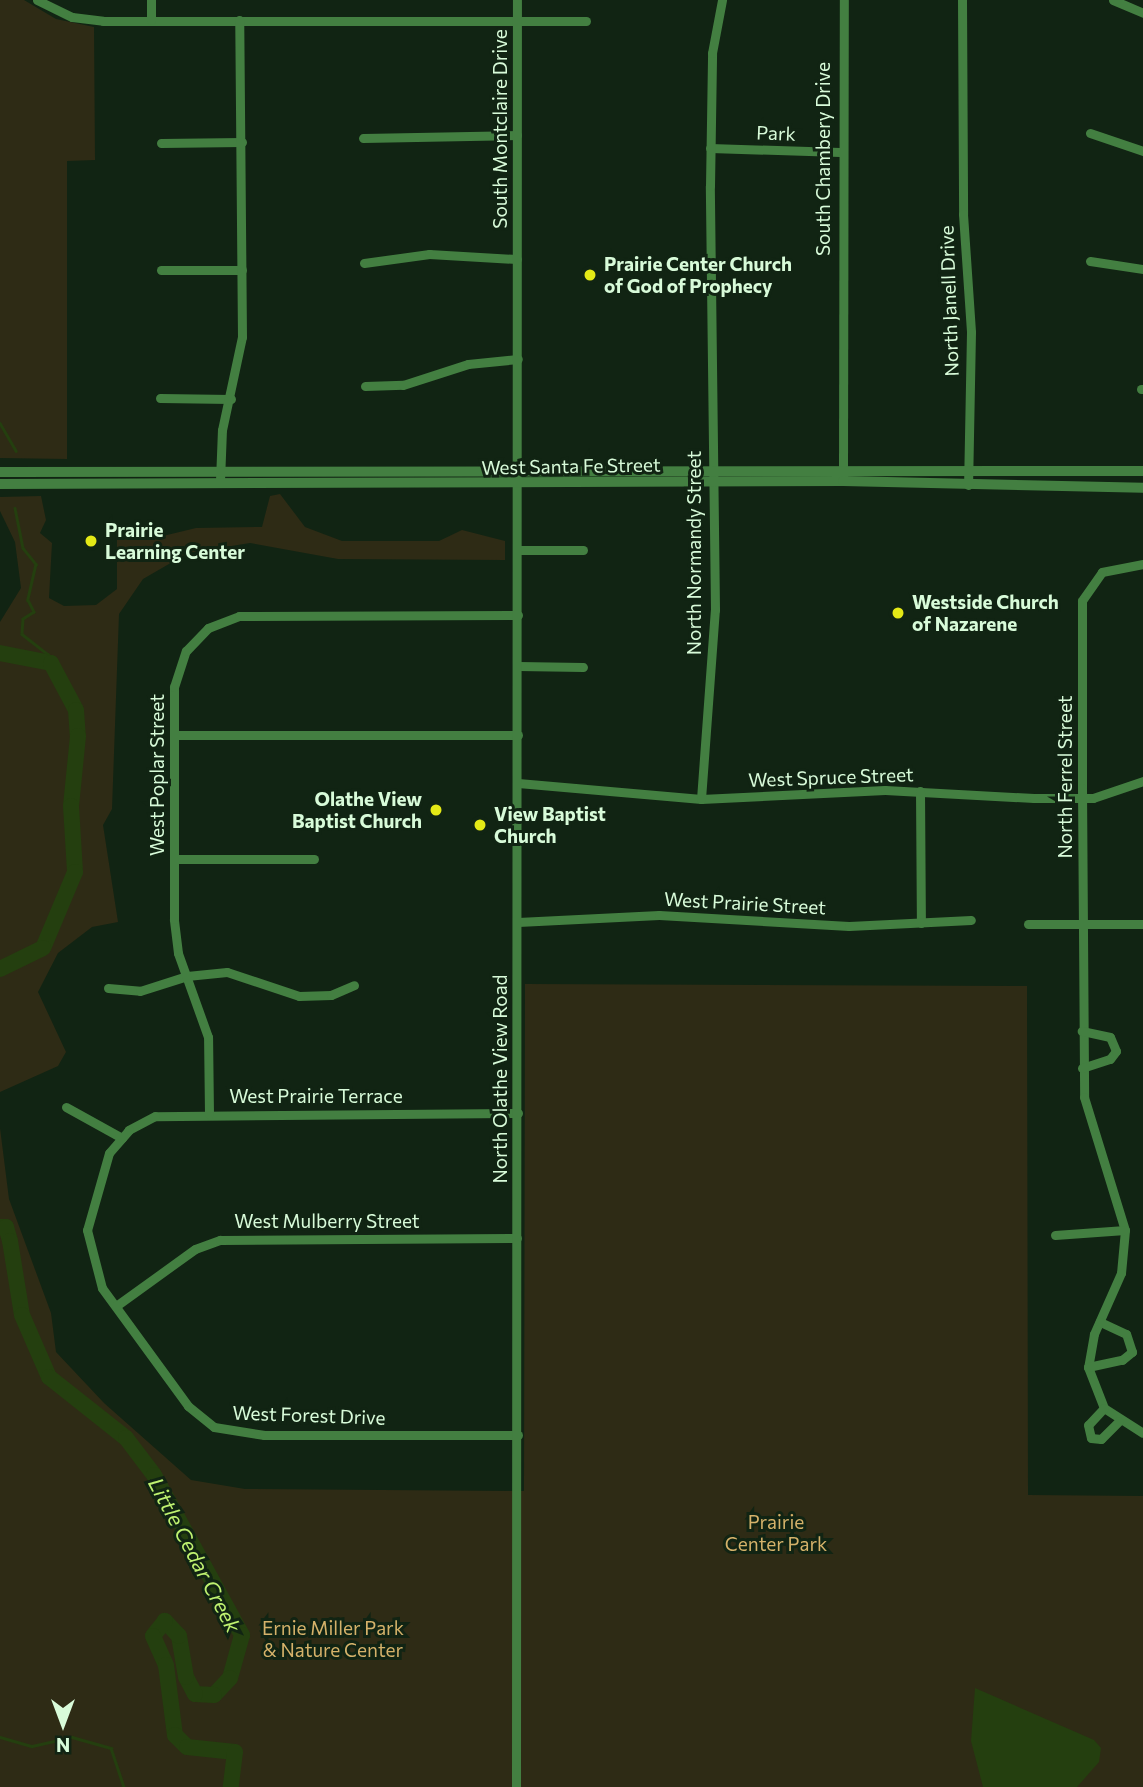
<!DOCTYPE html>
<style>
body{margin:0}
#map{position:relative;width:1143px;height:1787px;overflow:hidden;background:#112413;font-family:Commissioner,sans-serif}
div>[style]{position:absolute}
.green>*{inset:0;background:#2e2b15}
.water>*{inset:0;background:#243f0f}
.stream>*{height:2.5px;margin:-1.25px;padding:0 1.25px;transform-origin:1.25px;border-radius:1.25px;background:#243f0f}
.river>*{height:16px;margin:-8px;padding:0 8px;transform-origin:8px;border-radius:8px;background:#243f0f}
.minor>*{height:9px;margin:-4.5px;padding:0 4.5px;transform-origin:4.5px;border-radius:4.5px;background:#437f41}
.tertiary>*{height:10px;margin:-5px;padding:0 5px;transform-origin:5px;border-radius:5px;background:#437f41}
.dots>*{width:19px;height:19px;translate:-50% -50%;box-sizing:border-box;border:4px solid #112413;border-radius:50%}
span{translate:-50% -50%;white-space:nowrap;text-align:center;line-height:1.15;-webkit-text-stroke:6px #112413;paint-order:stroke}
.street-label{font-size:19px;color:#d8fbd9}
.poi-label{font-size:19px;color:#d8fbd9;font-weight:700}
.left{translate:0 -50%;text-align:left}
.right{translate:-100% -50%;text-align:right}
.park-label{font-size:19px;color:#d5b26a}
.water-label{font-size:21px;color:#bff270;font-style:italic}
.north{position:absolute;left:28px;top:1689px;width:70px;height:70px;-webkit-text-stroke:5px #112413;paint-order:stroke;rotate:180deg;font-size:19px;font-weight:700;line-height:28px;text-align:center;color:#d8fbd9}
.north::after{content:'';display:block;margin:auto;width:24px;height:32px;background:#d8fbd9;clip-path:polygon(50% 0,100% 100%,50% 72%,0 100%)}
</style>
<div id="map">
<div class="green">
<div style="clip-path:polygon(0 0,24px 0,56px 19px,94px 27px,95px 160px,67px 161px,67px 459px,0 458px)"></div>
<div style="clip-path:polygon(280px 494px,305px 527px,342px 541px,439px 541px,462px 530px,505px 541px,505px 560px,338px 559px,250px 543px,188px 553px,143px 579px,119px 614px,112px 809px,103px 825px,118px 922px,92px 927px,58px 953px,38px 992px,66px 1052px,58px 1066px,0 1092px,0 622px,21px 588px,15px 542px,0 511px,0 497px,41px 496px,46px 520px,40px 533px,52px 543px,49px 598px,64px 606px,96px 605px,117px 589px,117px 540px,146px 538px,154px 528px,163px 536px,196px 528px,262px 527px,270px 496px)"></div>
<div style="clip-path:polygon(525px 984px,1027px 986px,1028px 1495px,1143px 1496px,1143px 1787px,0 1787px,0 1128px,9px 1199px,51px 1313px,56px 1352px,104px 1403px,191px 1480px,245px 1489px,524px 1491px)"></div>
</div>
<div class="water">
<div style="clip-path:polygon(975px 1688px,1094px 1740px,1101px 1748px,1099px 1762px,1077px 1787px,983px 1787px,971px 1741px)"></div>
</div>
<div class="stream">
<div style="left:0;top:423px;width:32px;rotate:60deg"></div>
<div style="left:15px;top:508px;width:41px;rotate:78.7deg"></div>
<div style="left:23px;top:548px;width:21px;rotate:51deg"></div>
<div style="left:36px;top:564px;width:37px;rotate:103deg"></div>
<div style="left:28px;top:600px;width:13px;rotate:63deg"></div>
<div style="left:34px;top:612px;width:13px;rotate:148deg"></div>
<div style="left:23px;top:619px;width:15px;rotate:94deg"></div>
<div style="left:22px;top:634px;width:33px;rotate:38deg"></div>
<div style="left:48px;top:654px;width:9px;rotate:72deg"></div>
<div style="left:0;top:1737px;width:33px;rotate:16deg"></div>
<div style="left:32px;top:1746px;width:41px;rotate:-12.7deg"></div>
<div style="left:72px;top:1737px;width:41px;rotate:15.8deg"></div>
<div style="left:111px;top:1748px;width:41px;rotate:71.6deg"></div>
</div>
<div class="river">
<div style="left:0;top:653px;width:52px;rotate:11.1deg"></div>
<div style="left:51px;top:663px;width:53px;rotate:62deg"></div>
<div style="left:76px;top:710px;width:26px;rotate:86deg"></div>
<div style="left:78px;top:736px;width:70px;rotate:95.7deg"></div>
<div style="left:71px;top:806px;width:66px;rotate:86.5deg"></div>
<div style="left:75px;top:872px;width:82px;rotate:112.8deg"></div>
<div style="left:43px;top:948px;width:48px;rotate:154deg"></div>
<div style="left:0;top:1227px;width:6px"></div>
<div style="left:6px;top:1227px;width:15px;rotate:74deg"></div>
<div style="left:10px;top:1241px;width:75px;rotate:80.8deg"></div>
<div style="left:22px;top:1315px;width:68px;rotate:66.5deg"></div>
<div style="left:49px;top:1377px;width:98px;rotate:38.4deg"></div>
<div style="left:126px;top:1438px;width:46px;rotate:52.9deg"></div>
<div style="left:154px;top:1475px;width:183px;rotate:61.2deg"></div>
<div style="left:242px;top:1635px;width:45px;rotate:105.6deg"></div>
<div style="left:230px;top:1678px;width:23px;rotate:133deg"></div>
<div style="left:214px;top:1695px;width:19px;rotate:-177deg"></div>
<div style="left:195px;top:1694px;width:19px;rotate:-118deg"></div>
<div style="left:186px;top:1677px;width:42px;rotate:-99.7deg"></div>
<div style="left:179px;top:1636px;width:21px;rotate:-133deg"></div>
<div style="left:165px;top:1621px;width:19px;rotate:129deg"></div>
<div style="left:153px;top:1636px;width:32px;rotate:66deg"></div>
<div style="left:166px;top:1665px;width:71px;rotate:82.7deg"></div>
<div style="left:175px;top:1735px;width:17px;rotate:45deg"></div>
<div style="left:187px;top:1747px;width:48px;rotate:5.9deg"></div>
<div style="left:235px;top:1752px;width:35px;rotate:97deg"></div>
</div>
<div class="minor">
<div style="left:37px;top:0;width:39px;rotate:26deg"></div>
<div style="left:72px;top:17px;width:31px;rotate:7deg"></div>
<div style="left:103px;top:21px;width:483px"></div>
<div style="left:962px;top:0;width:214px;rotate:89.7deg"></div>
<div style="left:963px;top:214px;width:118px;rotate:86.1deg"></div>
<div style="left:971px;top:332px;width:153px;rotate:91.1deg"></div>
<div style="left:1113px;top:0;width:33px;rotate:23deg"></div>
<div style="left:151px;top:20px;width:20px;rotate:-90deg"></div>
<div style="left:1090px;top:133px;width:56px;rotate:18.8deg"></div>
<div style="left:363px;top:138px;width:154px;rotate:-1.1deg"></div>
<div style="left:161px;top:143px;width:81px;rotate:-0.7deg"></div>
<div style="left:710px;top:148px;width:130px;rotate:1.8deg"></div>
<div style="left:1090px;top:261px;width:54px;rotate:8.6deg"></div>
<div style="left:364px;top:263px;width:66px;rotate:-7.9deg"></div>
<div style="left:429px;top:254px;width:88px;rotate:3.3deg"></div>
<div style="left:161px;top:270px;width:81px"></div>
<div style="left:365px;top:386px;width:38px;rotate:-2deg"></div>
<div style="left:403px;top:385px;width:68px;rotate:-17.9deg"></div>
<div style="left:468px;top:364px;width:50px;rotate:-5.7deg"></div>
<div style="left:1141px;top:389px;width:2px"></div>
<div style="left:160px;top:398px;width:71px;rotate:0.8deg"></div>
<div style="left:843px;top:478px;width:478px;rotate:-89.9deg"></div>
<div style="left:220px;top:481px;width:51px;rotate:-87.8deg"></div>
<div style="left:222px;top:430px;width:95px;rotate:-77.9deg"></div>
<div style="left:242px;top:337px;width:317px;rotate:-90.5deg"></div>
<div style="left:518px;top:550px;width:65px"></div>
<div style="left:1143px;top:564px;width:42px;rotate:169deg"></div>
<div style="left:1102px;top:572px;width:35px;rotate:125deg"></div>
<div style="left:1082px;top:601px;width:187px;rotate:90deg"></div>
<div style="left:1082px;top:788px;width:309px;rotate:89.6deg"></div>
<div style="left:1084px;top:1097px;width:139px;rotate:72.9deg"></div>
<div style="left:1125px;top:1230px;width:43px;rotate:95.3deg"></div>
<div style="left:1121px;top:1273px;width:67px;rotate:113.9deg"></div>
<div style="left:1094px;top:1334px;width:34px;rotate:100deg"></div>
<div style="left:1088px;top:1367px;width:44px;rotate:68.7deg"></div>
<div style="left:1104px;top:1408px;width:46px;rotate:32.7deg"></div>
<div style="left:518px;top:666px;width:65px;rotate:0.9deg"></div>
<div style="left:174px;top:735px;width:344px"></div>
<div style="left:518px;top:783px;width:184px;rotate:5deg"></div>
<div style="left:701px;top:799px;width:184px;rotate:-2.8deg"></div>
<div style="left:885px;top:790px;width:149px;rotate:3.1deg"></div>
<div style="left:1034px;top:798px;width:59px"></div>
<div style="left:1093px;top:798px;width:53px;rotate:-18.8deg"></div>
<div style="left:920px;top:791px;width:132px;rotate:89.6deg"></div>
<div style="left:701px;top:799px;width:190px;rotate:-85.8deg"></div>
<div style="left:715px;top:610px;width:424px;rotate:-90.7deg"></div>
<div style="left:710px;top:186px;width:133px;rotate:-89.1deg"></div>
<div style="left:712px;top:53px;width:54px;rotate:-79.3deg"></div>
<div style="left:174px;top:859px;width:140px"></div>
<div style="left:518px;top:922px;width:141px;rotate:-2.8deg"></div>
<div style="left:659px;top:915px;width:190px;rotate:3.3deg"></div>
<div style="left:849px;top:926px;width:122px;rotate:-2.8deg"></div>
<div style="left:1028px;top:924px;width:115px"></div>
<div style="left:108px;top:988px;width:32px;rotate:5deg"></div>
<div style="left:140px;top:991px;width:49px;rotate:-17.7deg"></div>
<div style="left:187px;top:976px;width:40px;rotate:-5.7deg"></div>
<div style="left:227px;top:972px;width:76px;rotate:18.4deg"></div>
<div style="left:299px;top:996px;width:32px;rotate:-2deg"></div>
<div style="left:331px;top:995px;width:25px;rotate:-23deg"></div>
<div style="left:1082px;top:1068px;width:29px;rotate:-18deg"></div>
<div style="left:1110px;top:1059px;width:10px;rotate:-53deg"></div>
<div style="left:1116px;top:1051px;width:15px;rotate:-113deg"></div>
<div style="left:1110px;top:1037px;width:29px;rotate:-168deg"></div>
<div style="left:66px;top:1107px;width:64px;rotate:29deg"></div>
<div style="left:518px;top:1113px;width:363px;rotate:179.5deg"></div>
<div style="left:155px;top:1116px;width:30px;rotate:152deg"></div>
<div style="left:129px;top:1130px;width:30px;rotate:131deg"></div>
<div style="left:109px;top:1153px;width:80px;rotate:105.9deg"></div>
<div style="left:87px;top:1230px;width:60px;rotate:75.5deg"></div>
<div style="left:102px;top:1288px;width:146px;rotate:53.9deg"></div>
<div style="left:188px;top:1406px;width:33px;rotate:39deg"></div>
<div style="left:214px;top:1427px;width:51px;rotate:9.1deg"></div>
<div style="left:264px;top:1435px;width:254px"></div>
<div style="left:209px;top:1114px;width:77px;rotate:-90.7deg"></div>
<div style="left:208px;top:1037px;width:89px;rotate:-109.7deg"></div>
<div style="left:178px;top:953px;width:34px;rotate:-97deg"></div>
<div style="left:174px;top:919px;width:232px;rotate:-90deg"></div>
<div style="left:174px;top:687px;width:38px;rotate:-72deg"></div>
<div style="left:186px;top:651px;width:32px;rotate:-46deg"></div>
<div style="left:208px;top:628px;width:33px;rotate:-21deg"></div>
<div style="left:239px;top:616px;width:279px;rotate:-0.2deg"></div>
<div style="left:1055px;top:1235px;width:70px;rotate:-4.1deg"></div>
<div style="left:116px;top:1306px;width:97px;rotate:-35.8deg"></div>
<div style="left:195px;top:1249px;width:27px;rotate:-20deg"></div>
<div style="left:220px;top:1240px;width:297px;rotate:-0.4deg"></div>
<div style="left:1088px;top:1367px;width:35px;rotate:-12deg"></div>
<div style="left:1122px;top:1360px;width:13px;rotate:-39deg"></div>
<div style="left:1132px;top:1352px;width:19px;rotate:-108deg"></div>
<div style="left:1126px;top:1334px;width:29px;rotate:-155deg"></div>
<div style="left:1104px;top:1408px;width:23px;rotate:133deg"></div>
<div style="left:1088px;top:1425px;width:13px;rotate:77deg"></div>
<div style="left:1091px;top:1438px;width:10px;rotate:6deg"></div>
<div style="left:1101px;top:1439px;width:25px;rotate:-45deg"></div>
<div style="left:516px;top:1787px;width:1787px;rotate:-89.97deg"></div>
</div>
<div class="tertiary">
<div style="left:0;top:472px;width:1143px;rotate:-0.05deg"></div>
<div style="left:0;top:484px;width:843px;rotate:-0.2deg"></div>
<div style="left:843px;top:481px;width:300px;rotate:1.3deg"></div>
</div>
<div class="dots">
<div style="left:590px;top:275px;background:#e4e916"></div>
<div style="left:91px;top:541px;background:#e4e916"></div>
<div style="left:898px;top:613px;background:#e4e916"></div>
<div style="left:436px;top:810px;background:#e4e916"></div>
<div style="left:480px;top:825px;background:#e4e916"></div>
</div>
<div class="street-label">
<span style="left:500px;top:129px;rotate:-90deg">South Montclaire Drive</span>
<span style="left:776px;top:133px;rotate:2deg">Park</span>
<span style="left:823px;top:159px;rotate:-90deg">South Chambery Drive</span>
<span style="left:949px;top:301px;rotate:-92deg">North Janell Drive</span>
<span style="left:571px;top:466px;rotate:-1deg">West Santa Fe Street</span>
<span style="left:694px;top:553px;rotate:-90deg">North Normandy Street</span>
<span style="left:157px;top:775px;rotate:-90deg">West Poplar Street</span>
<span style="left:831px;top:777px;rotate:-2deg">West Spruce Street</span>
<span style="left:1065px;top:777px;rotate:-90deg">North Ferrel Street</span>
<span style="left:745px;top:903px;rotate:3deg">West Prairie Street</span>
<span style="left:500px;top:1079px;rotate:-90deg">North Olathe View Road</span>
<span style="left:316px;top:1096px">West Prairie Terrace</span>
<span style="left:327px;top:1221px">West Mulberry Street</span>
<span style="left:309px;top:1415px;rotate:2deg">West Forest Drive</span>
</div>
<div class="poi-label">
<span class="left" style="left:604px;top:275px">Prairie Center Church<br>of God of Prophecy</span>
<span class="left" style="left:105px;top:541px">Prairie<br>Learning Center</span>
<span class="left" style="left:912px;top:613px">Westside Church<br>of Nazarene</span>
<span class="right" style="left:422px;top:810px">Olathe View<br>Baptist Church</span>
<span class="left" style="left:494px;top:825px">View Baptist<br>Church</span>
</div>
<div class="park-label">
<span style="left:776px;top:1533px">Prairie<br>Center Park</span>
<span style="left:333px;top:1639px">Ernie Miller Park<br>&amp; Nature Center</span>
</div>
<div class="water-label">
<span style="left:195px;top:1555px;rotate:62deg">Little Cedar Creek</span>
</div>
<div class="north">N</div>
</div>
